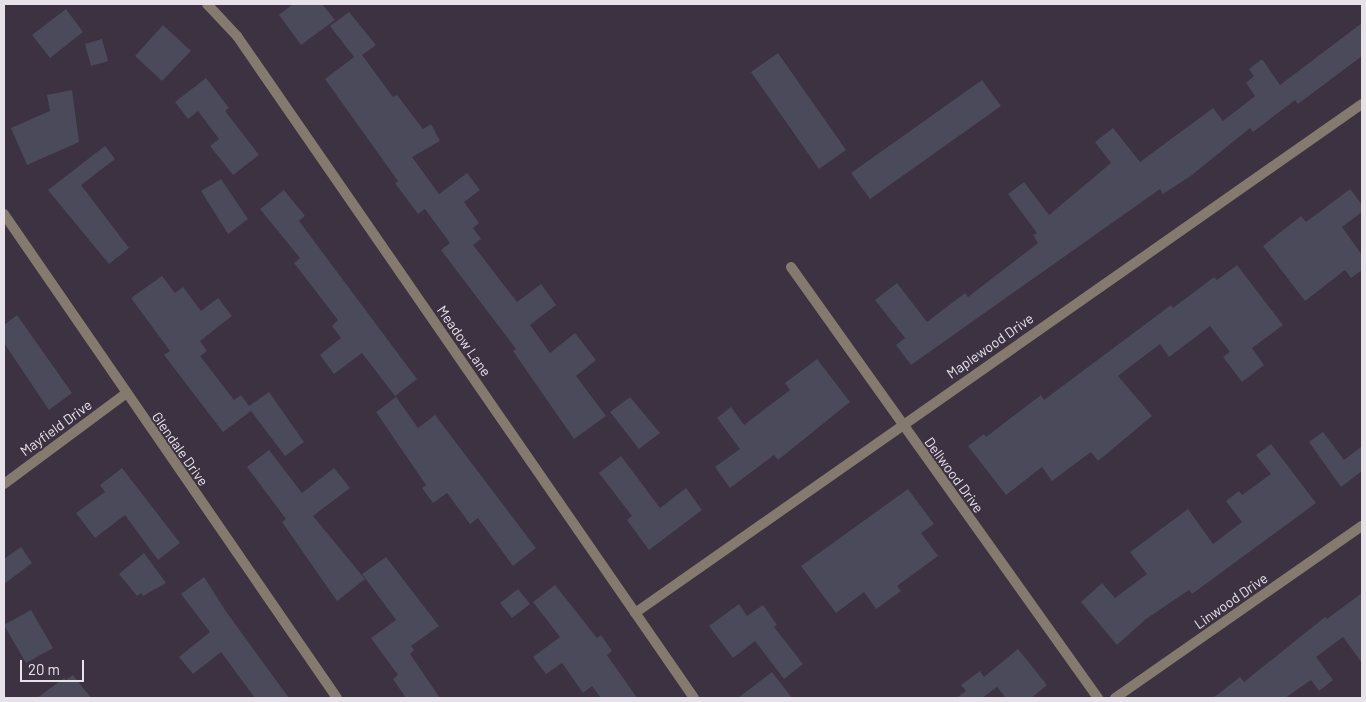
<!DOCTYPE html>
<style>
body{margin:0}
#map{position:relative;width:1366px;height:702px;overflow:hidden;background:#3c3241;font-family:Barlow,sans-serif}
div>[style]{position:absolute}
.building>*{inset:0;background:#4a4a5b}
.minor>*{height:10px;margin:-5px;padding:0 5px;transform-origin:5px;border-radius:5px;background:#857a6e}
span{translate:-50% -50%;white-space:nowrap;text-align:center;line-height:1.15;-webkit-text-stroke:4px #3c3241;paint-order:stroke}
.street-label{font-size:14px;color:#e7e1ea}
.frame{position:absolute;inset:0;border:5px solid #e7e1ea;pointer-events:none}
.scale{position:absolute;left:20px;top:660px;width:64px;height:22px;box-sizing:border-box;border:2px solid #e7e1ea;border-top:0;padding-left:6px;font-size:15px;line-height:18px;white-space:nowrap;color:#e7e1ea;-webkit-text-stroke:4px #3c3241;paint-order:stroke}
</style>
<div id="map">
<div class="building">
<div style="clip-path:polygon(293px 4px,322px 4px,335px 20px,301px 45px,279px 15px)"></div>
<div style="clip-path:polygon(66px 9px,83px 32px,50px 58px,32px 35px)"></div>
<div style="clip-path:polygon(349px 12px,376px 45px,362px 55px,393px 97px,397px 95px,423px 129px,431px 124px,440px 141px,412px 157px,439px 194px,467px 173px,480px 190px,464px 202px,479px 223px,473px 228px,481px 239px,473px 245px,517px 302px,541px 284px,556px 305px,530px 325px,550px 353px,575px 333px,596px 360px,576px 376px,606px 416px,574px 439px,513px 351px,516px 349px,441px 250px,450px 243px,425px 209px,418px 214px,395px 183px,398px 181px,325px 79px,354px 57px,330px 26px)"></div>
<div style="clip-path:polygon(1362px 23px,1362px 56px,1298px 104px,1295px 100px,1253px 132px,1250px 128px,1192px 175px,1163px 194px,1160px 189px,911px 365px,896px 345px,905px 338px,875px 300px,897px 283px,927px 322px,965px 293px,968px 297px,1038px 243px,1033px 235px,1037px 233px,1008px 194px,1024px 182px,1049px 215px,1111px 163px,1095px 142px,1113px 128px,1140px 162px,1213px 108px,1223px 121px,1255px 96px,1246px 83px,1254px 76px,1249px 69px,1262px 59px,1280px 85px)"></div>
<div style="clip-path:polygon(163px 25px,191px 51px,162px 81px,135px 56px)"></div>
<div style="clip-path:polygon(102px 39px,108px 61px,91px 66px,85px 44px)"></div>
<div style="clip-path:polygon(778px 53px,846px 150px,819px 169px,751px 72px)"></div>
<div style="clip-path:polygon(206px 78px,229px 108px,225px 111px,259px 155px,233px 175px,210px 146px,219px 139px,198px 111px,188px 119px,175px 102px)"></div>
<div style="clip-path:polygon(982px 80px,1001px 106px,870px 199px,851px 173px)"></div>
<div style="clip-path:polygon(72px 90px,79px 142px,27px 165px,11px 128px,50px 111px,47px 95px)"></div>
<div style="clip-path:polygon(105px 146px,115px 159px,81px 185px,129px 248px,109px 264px,48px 190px)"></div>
<div style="clip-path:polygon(221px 179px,248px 219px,228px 234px,201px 191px)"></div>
<div style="clip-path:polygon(1350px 189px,1362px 205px,1362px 212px,1342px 227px,1362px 255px,1362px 270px,1351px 278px,1345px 270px,1305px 301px,1263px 246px,1301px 216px,1306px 222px)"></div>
<div style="clip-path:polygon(284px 190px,305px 216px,299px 221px,417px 379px,395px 396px,362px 353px,334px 374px,320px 355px,341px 338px,332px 326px,338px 320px,294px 263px,300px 258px,260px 209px)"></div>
<div style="clip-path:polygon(1237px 265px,1283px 325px,1252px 348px,1264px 365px,1242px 382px,1223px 357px,1230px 352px,1210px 326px,1169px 357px,1160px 344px,1118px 376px,1152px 416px,1098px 461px,1091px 452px,1052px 481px,1042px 467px,1006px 495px,968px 446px,984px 434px,986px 437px,1041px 395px,1044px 400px,1171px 305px,1173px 308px,1214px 277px,1217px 280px)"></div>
<div style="clip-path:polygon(162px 276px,175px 293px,183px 287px,201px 311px,218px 298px,232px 316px,200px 341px,207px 351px,200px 356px,234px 400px,241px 395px,249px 406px,269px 392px,304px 442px,285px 456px,251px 411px,223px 432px,164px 355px,170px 351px,131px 298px)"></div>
<div style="clip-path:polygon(17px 315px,72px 393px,49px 410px,4px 343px,4px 325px)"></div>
<div style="clip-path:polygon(817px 359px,850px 402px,778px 460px,774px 455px,730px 488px,715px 467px,740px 449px,717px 418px,731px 407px,744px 425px,790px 390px,785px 383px)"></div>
<div style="clip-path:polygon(396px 397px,418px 428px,435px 415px,536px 548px,513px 566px,478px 518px,470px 524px,447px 493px,433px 503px,422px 488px,426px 485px,376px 412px)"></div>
<div style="clip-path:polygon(630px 397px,660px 433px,639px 449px,610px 412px)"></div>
<div style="clip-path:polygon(1323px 432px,1344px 460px,1362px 446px,1362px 471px,1341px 487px,1309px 442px)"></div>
<div style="clip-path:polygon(1271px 444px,1316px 503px,1192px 594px,1189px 590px,1146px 619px,1117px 645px,1081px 602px,1102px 583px,1115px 598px,1147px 574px,1130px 552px,1188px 509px,1213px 544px,1242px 522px,1226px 501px,1239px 491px,1242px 495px,1271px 474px,1256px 455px)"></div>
<div style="clip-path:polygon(269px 450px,302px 493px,334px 468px,350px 488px,313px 516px,365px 579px,337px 601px,282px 522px,286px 519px,247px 467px)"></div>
<div style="clip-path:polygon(621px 456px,660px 508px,686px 488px,702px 510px,649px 550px,627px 520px,632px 516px,599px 473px)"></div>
<div style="clip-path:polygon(122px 468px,180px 543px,158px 560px,125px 515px,95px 538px,76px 513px,105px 492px,100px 485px)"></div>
<div style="clip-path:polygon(908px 489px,934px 524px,921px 533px,938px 556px,897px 586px,901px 591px,876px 609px,864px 592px,836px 613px,801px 566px)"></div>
<div style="clip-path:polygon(21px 547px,32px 563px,4px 584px,4px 559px)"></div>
<div style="clip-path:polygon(144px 553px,166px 583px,143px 596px,141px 593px,137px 596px,119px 574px)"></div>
<div style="clip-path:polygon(386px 557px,439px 626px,411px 646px,414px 650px,410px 654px,440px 698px,406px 698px,393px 679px,398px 675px,371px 638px,396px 620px,362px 574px)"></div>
<div style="clip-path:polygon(204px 577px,225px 610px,289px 698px,255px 698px,221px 652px,193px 674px,179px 657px,210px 632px,181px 594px)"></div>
<div style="clip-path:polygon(555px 585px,597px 638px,601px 635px,612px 651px,607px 655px,637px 698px,601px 698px,592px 686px,583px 693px,562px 663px,546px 674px,533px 657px,560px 637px,533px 602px)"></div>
<div style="clip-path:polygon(518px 589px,530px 604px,512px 618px,500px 603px)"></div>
<div style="clip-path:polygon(1362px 593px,1362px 663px,1343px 637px,1316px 657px,1333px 680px,1319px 691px,1311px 680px,1285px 698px,1213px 698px,1240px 677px,1244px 682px,1325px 617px,1327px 619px)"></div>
<div style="clip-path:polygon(739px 604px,747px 616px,763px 605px,777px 625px,774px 627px,803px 664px,784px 679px,755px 641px,733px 658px,709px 626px)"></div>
<div style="clip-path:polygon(31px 610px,53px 648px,26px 663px,4px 625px)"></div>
<div style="clip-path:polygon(1018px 649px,1047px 685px,1031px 698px,1006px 698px,997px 687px,982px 698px,957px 698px,966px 691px,961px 685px,980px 671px,984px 677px)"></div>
<div style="clip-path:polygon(772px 672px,792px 698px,738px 698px)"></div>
<div style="clip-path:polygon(73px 675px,91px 698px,37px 698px,64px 678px,66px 680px)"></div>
</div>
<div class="minor">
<div style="left:207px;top:4px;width:44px;rotate:46.8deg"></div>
<div style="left:237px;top:36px;width:804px;rotate:55.38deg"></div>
<div style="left:4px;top:214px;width:587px;rotate:55.47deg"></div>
<div style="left:791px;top:267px;width:529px;rotate:54.54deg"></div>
<div style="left:4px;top:484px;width:151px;rotate:-36.6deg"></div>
<div style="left:635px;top:613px;width:887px;rotate:-35deg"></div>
<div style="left:1115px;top:698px;width:301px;rotate:-34.9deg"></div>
</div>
<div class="street-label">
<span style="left:464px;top:341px;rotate:55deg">Meadow Lane</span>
<span style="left:990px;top:346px;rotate:-35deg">Maplewood Drive</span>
<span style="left:56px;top:428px;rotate:-36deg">Mayfield Drive</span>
<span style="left:180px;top:449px;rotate:55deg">Glendale Drive</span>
<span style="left:954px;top:475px;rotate:54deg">Dellwood Drive</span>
<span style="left:1231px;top:601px;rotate:-35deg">Linwood Drive</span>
</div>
<div class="frame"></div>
<div class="scale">20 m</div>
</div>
